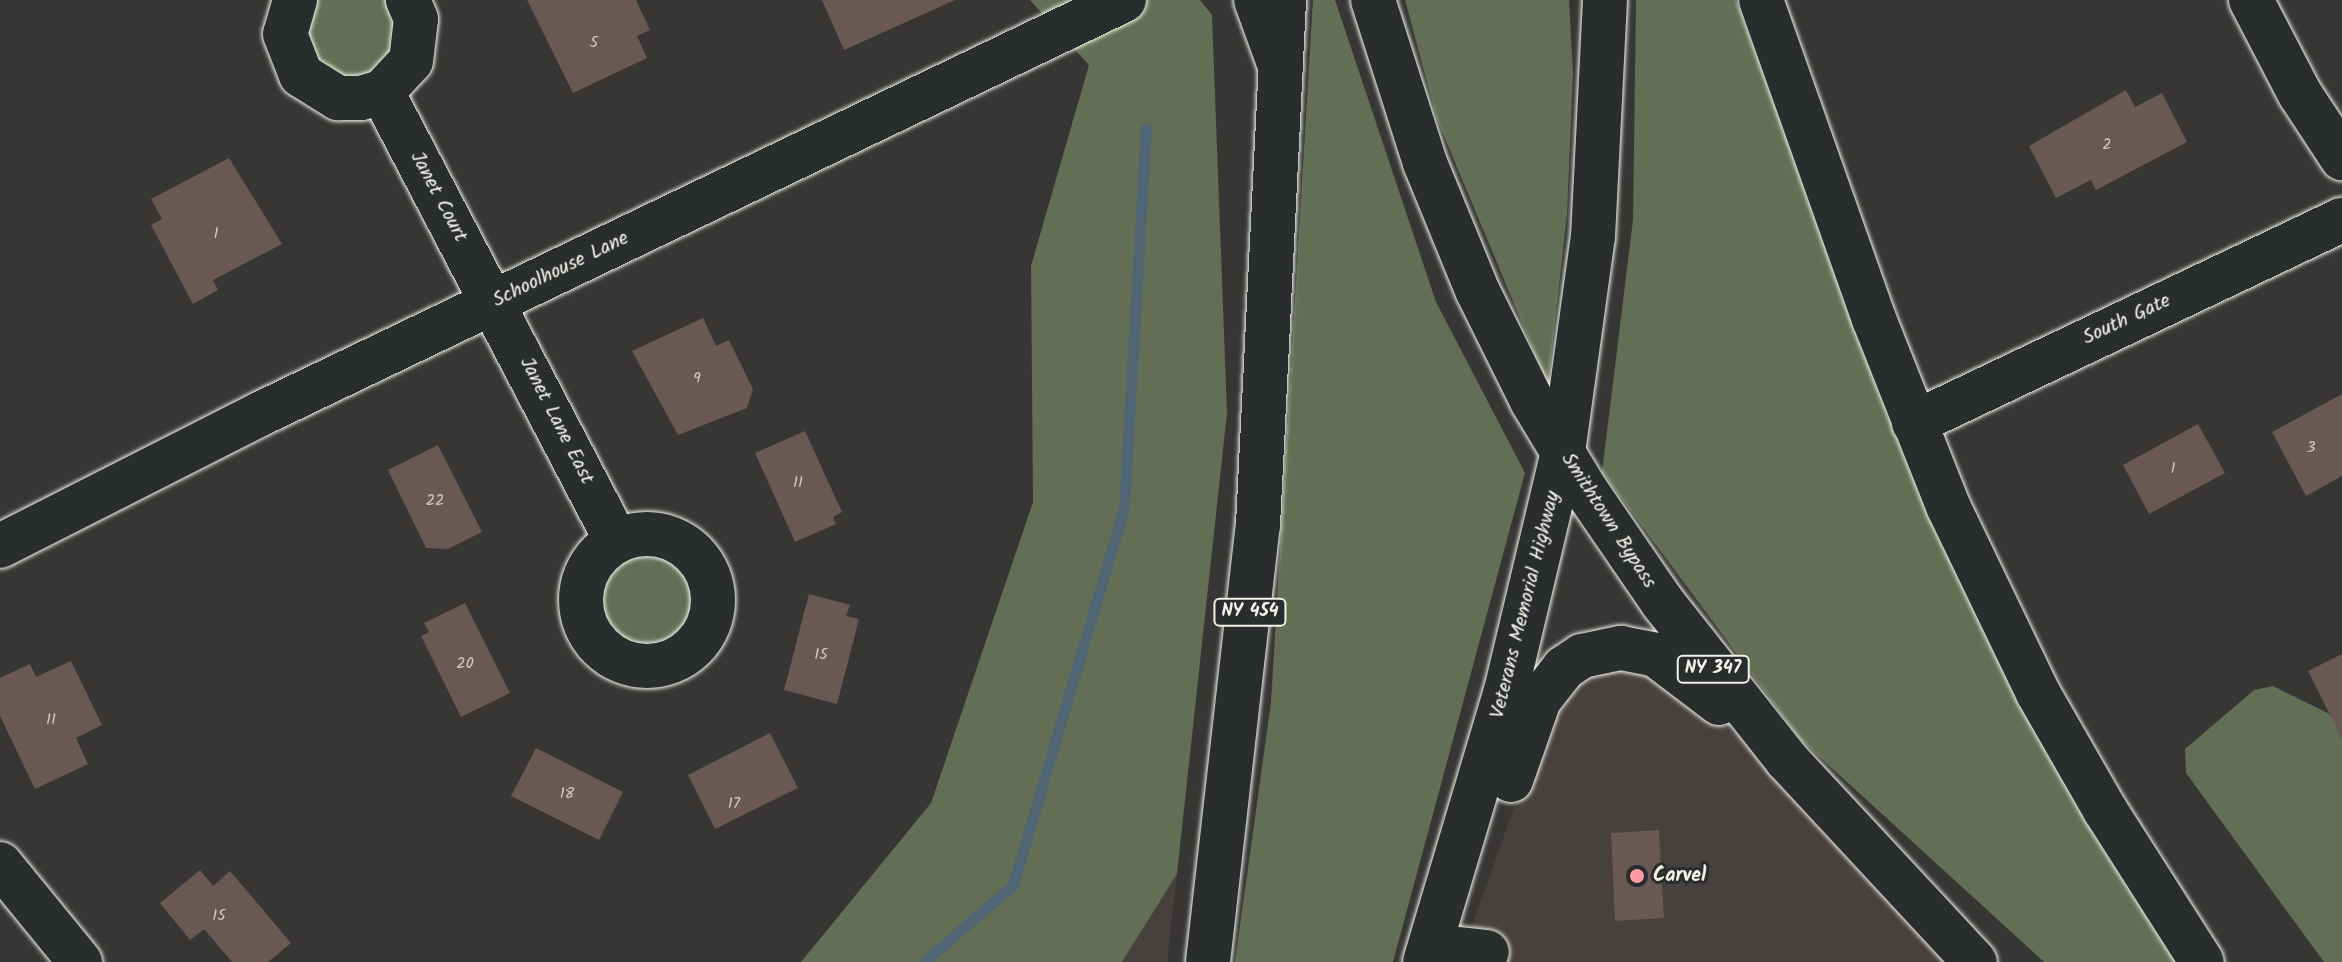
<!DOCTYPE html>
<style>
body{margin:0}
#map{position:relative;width:2342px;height:962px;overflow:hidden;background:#373635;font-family:Kalam,sans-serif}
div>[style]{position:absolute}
.built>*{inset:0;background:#46403e}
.green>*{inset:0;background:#636e54}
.round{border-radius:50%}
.stream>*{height:11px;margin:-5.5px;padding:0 5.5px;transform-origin:5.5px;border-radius:5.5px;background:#506675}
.building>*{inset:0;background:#695853}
.roads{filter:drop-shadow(0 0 2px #f4f1e8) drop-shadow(0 0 2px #f4f1e8)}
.minor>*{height:44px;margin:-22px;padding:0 22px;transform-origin:22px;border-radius:22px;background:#2a2d2e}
.minor>.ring{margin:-22px;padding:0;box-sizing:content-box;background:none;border:44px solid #2a2d2e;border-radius:50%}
.highway>*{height:44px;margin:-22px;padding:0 22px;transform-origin:22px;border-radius:22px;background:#2a2d2e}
.dots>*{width:22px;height:22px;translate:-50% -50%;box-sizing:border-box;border:4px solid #2a2d2e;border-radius:50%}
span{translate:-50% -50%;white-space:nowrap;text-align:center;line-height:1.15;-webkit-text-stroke:6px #2a2d2e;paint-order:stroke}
.number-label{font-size:16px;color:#d1cbc3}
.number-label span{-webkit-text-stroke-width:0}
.shield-label span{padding:2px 6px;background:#2a2d2e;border:2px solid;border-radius:6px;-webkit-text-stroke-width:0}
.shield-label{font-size:18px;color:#f4f1e8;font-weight:700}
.street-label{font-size:20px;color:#f4f1e8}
.poi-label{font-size:20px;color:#f4f1e8;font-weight:700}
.left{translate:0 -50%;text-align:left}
</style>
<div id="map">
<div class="built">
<div style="clip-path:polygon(1635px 662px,1680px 690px,1814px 798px,1950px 962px,1459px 962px,1532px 757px,1562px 694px,1602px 666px)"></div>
<div style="clip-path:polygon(1177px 874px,1167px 962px,1122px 962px)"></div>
</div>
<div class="green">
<div style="clip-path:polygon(315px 0,391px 0,405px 32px,366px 86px,316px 71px,302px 24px)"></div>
<div style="clip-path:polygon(1030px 0,1200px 0,1212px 15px,1227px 413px,1177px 874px,1122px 962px,801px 962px,931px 803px,1033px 502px,1031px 266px,1089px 65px)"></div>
<div style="clip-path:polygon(1313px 0,1335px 0,1436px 302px,1525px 473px,1393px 962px,1235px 962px,1271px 702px)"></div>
<div style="clip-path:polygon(1405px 0,1569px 0,1573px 73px,1567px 213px,1548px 385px,1437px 119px)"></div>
<div style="clip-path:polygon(1636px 0,1736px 0,1892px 421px,2039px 737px,2176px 962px,2044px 962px,1800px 739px,1602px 472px,1633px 220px)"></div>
<div class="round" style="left:591px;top:544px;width:110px;height:110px"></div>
<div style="clip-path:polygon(2273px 686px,2342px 720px,2342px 962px,2324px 962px,2186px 773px,2185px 749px,2254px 690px)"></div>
</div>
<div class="stream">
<div style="left:924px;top:962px;width:118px;rotate:-40.9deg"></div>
<div style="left:1013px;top:885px;width:393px;rotate:-73.6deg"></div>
<div style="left:1124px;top:508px;width:380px;rotate:-86.7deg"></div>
</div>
<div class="building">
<div style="clip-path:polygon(527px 0,636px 0,650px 30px,637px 36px,647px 58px,573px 93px)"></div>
<div style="clip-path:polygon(822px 0,955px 0,844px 50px)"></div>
<div style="clip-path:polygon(2126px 90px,2135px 107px,2162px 93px,2187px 142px,2096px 190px,2091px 180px,2056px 198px,2029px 146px)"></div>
<div style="clip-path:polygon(229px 158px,282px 244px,213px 280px,218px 290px,193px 304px,151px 225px,162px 219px,151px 199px)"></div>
<div style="clip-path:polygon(703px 318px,716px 346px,729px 340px,753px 389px,747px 408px,678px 435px,632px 351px)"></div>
<div style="clip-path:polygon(2342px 394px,2342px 476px,2306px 496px,2272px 432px)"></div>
<div style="clip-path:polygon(2198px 424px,2225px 473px,2149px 514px,2123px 465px)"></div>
<div style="clip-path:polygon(805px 431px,842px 512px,833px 517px,836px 524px,795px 542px,755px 453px)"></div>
<div style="clip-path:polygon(438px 445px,482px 532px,448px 549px,426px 548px,388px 470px)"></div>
<div style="clip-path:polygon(809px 594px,850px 605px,846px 616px,859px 619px,837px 704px,784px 690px)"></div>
<div style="clip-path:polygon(465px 603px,510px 693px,461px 717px,421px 636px,429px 632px,424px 623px)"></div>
<div style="clip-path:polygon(2342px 654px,2342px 739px,2308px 671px)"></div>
<div style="clip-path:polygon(71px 661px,102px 725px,76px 738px,88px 764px,35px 789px,0 716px,0 678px,30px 664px,36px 677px)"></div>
<div style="clip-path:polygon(770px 733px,798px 788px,715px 829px,688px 775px)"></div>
<div style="clip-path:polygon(536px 748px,623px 792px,599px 840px,511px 796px)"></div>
<div style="clip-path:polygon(1659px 830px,1664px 918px,1615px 921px,1611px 833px)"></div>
<div style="clip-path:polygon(200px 870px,213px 886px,230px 871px,291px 943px,268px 962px,232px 962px,204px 929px,190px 940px,160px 903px)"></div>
</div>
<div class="roads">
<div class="minor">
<div style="left:295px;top:0;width:35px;rotate:106deg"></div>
<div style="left:285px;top:34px;width:44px;rotate:68.7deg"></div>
<div style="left:301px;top:75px;width:44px;rotate:31.9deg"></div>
<div style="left:338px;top:98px;width:23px"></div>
<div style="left:361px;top:98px;width:22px;rotate:-16deg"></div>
<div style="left:382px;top:92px;width:42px;rotate:-46.9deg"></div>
<div style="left:411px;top:61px;width:42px;rotate:-83.2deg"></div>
<div style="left:416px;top:19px;width:21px;rotate:-113deg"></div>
<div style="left:1256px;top:0;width:73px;rotate:70.1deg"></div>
<div style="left:2251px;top:0;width:106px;rotate:62.5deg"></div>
<div style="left:2300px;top:94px;width:77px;rotate:56.7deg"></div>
<div style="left:382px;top:92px;width:505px;rotate:62.42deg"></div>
<div style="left:1914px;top:423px;width:474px;rotate:-25.4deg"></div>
<div class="ring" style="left:581px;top:534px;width:88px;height:88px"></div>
<div style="left:0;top:546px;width:292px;rotate:-26.9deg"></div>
<div style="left:260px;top:414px;width:958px;rotate:-25.6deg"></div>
<div style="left:0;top:864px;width:127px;rotate:50.8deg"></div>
<div style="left:1458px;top:949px;width:29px;rotate:6deg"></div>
</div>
<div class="highway">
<div style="left:1373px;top:0;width:171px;rotate:72.3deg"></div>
<div style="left:1425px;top:163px;width:139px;rotate:67.7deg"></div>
<div style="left:1478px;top:292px;width:122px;rotate:63.6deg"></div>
<div style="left:1532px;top:401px;width:106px;rotate:58.9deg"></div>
<div style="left:1587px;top:492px;width:135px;rotate:55.6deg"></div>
<div style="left:1663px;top:603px;width:200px;rotate:51.7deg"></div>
<div style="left:1787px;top:760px;width:276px;rotate:47.1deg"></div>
<div style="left:1761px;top:0;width:338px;rotate:70.5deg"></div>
<div style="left:1874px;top:319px;width:203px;rotate:68.4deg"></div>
<div style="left:1949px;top:508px;width:205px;rotate:64.3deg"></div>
<div style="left:2038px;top:693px;width:135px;rotate:60.2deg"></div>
<div style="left:2105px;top:810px;width:180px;rotate:57.5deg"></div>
<div style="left:1511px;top:780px;width:85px;rotate:-70.7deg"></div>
<div style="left:1539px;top:700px;width:41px;rotate:-52deg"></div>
<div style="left:1564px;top:668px;width:22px;rotate:-34deg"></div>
<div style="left:1582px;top:656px;width:40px;rotate:-12deg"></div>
<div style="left:1621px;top:648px;width:36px;rotate:11deg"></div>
<div style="left:1656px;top:655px;width:79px;rotate:37.3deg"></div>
<div style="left:1208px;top:962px;width:440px;rotate:-83.5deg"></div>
<div style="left:1258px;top:525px;width:526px;rotate:-87.16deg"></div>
<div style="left:1425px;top:962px;width:283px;rotate:-73.4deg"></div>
<div style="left:1506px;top:691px;width:246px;rotate:-76.6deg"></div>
<div style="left:1563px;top:452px;width:217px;rotate:-82.1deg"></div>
<div style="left:1593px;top:237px;width:237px;rotate:-87.1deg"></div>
</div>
</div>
<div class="dots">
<div style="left:1637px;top:876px;background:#ff9aa2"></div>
</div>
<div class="number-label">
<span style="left:594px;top:43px">5</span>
<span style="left:2107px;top:145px">2</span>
<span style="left:216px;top:234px">1</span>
<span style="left:697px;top:379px">9</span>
<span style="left:2311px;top:448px">3</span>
<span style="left:2173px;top:469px">1</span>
<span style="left:798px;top:483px">11</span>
<span style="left:435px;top:501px">22</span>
<span style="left:821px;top:655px">15</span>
<span style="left:465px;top:664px">20</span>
<span style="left:51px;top:720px">11</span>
<span style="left:567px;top:794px">18</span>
<span style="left:734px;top:804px">17</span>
<span style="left:219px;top:916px">15</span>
</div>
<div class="shield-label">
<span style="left:1250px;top:612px">NY 454</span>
<span style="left:1713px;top:669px">NY 347</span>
</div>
<div class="street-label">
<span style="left:438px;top:197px;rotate:62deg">Janet Court</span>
<span style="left:561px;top:270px;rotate:-26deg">Schoolhouse Lane</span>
<span style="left:2127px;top:320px;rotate:-25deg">South Gate</span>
<span style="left:556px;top:421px;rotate:63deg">Janet Lane East</span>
<span style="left:1608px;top:521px;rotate:57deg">Smithtown Bypass</span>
<span style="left:1526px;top:605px;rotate:-76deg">Veterans Memorial Highway</span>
</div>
<div class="poi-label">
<span class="left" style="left:1653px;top:876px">Carvel</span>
</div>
</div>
